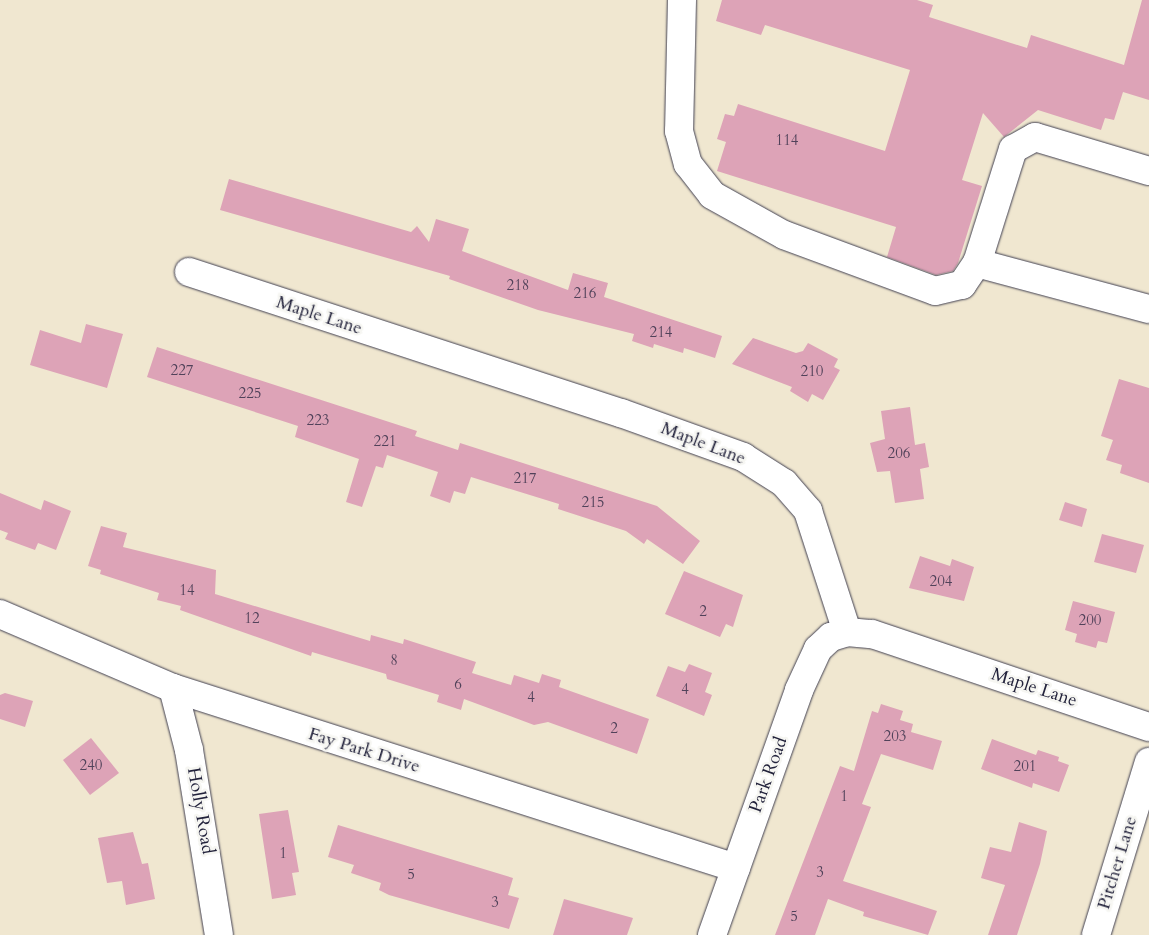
<!DOCTYPE html>
<style>
body{margin:0}
#map{position:relative;width:1149px;height:935px;overflow:hidden;background:#f0e7d0;font-family:Cardo,serif}
div>[style]{position:absolute}
.building>*{inset:0;background:#dda3b7}
.roads{filter:drop-shadow(0 0 1px #414051) drop-shadow(0 0 1px #414051)}
.minor>*{height:28px;margin:-14px;padding:0 14px;transform-origin:14px;border-radius:14px;background:#fff}
span{translate:-50% -50%;white-space:nowrap;text-align:center;line-height:1.15;-webkit-text-stroke:5px #f6f6f2;paint-order:stroke}
.number-label{font-size:15px;color:#51425a}
.number-label span{-webkit-text-stroke-width:0}
.street-label{font-size:18px;color:#22223b}
</style>
<div id="map">
<div class="building">
<div style="clip-path:polygon(722px 0,917px 0,933px 5px,929px 17px,1027px 48px,1031px 35px,1124px 65px,1142px 0,1149px 0,1149px 100px,1123px 92px,1114px 120px,1105px 118px,1101px 130px,1038px 110px,1004px 137px,983px 113px,962px 180px,982px 186px,958px 263px,953px 271px,936px 275px,887px 257px,896px 227px,717px 171px,726px 142px,717px 139px,725px 114px,734px 116px,738px 104px,885px 151px,910px 70px,765px 25px,761px 35px,716px 21px)"></div>
<div style="clip-path:polygon(229px 179px,411px 232px,417px 226px,429px 242px,436px 219px,469px 229px,462px 251px,568px 290px,573px 273px,608px 283px,604px 297px,722px 336px,715px 358px,684px 348px,683px 353px,654px 344px,653px 348px,632px 341px,634px 334px,538px 310px,449px 279px,450px 276px,220px 210px)"></div>
<div style="clip-path:polygon(86px 324px,123px 334px,107px 388px,30px 365px,40px 330px,81px 343px)"></div>
<div style="clip-path:polygon(753px 338px,796px 353px,803px 351px,808px 343px,838px 359px,834px 367px,840px 370px,823px 400px,812px 394px,808px 402px,790px 391px,792px 387px,732px 364px)"></div>
<div style="clip-path:polygon(157px 347px,417px 431px,415px 436px,458px 450px,460px 443px,657px 506px,700px 541px,683px 564px,647px 539px,644px 544px,626px 531px,558px 509px,559px 504px,471px 477px,465px 494px,454px 491px,450px 503px,430px 496px,438px 472px,387px 455px,383px 468px,376px 466px,362px 507px,346px 502px,359px 459px,295px 437px,298px 426px,147px 377px)"></div>
<div style="clip-path:polygon(1119px 379px,1149px 388px,1149px 483px,1120px 473px,1122px 465px,1106px 460px,1113px 440px,1101px 436px)"></div>
<div style="clip-path:polygon(910px 407px,915px 445px,925px 443px,929px 467px,920px 469px,924px 499px,895px 503px,890px 471px,877px 472px,870px 443px,885px 439px,881px 411px)"></div>
<div style="clip-path:polygon(0 493px,41px 510px,44px 500px,71px 511px,56px 550px,38px 543px,35px 550px,5px 539px,8px 533px,0 530px)"></div>
<div style="clip-path:polygon(1065px 502px,1087px 509px,1082px 527px,1059px 520px)"></div>
<div style="clip-path:polygon(101px 526px,127px 533px,123px 547px,216px 570px,215px 594px,370px 641px,371px 635px,403px 644px,404px 639px,476px 662px,472px 673px,511px 685px,514px 675px,539px 683px,542px 674px,561px 680px,559px 687px,649px 719px,637px 754px,548px 722px,534px 725px,464px 699px,461px 710px,437px 702px,439px 695px,387px 679px,386px 674px,312px 652px,311px 656px,180px 610px,181px 606px,157px 600px,159px 593px,100px 574px,101px 570px,88px 566px)"></div>
<div style="clip-path:polygon(1102px 534px,1144px 545px,1136px 573px,1094px 562px)"></div>
<div style="clip-path:polygon(920px 556px,950px 566px,952px 559px,974px 567px,964px 601px,909px 588px)"></div>
<div style="clip-path:polygon(684px 571px,743px 595px,733px 627px,726px 624px,720px 637px,665px 614px)"></div>
<div style="clip-path:polygon(1073px 601px,1115px 612px,1107px 643px,1098px 641px,1096px 648px,1075px 642px,1077px 634px,1065px 630px)"></div>
<div style="clip-path:polygon(689px 664px,712px 673px,705px 692px,712px 695px,704px 716px,656px 696px,668px 666px,685px 672px)"></div>
<div style="clip-path:polygon(5px 693px,33px 701px,25px 727px,0 719px,0 695px)"></div>
<div style="clip-path:polygon(881px 704px,903px 711px,900px 720px,913px 724px,911px 732px,942px 741px,933px 770px,881px 754px,862px 804px,871px 807px,843px 881px,937px 911px,928px 935px,863px 916px,864px 912px,828px 899px,815px 935px,775px 935px,840px 766px,854px 771px,872px 711px,878px 713px)"></div>
<div style="clip-path:polygon(91px 738px,119px 773px,90px 795px,63px 760px)"></div>
<div style="clip-path:polygon(992px 739px,1036px 755px,1038px 750px,1059px 757px,1058px 761px,1069px 765px,1059px 792px,1033px 783px,1032px 788px,981px 769px)"></div>
<div style="clip-path:polygon(288px 810px,299px 872px,292px 873px,296px 895px,272px 899px,259px 814px)"></div>
<div style="clip-path:polygon(1019px 822px,1047px 831px,1040px 864px,1017px 935px,988px 935px,1005px 885px,981px 878px,990px 847px,1011px 852px)"></div>
<div style="clip-path:polygon(338px 825px,513px 878px,508px 895px,519px 898px,509px 929px,389px 895px,379px 890px,381px 883px,351px 873px,354px 865px,328px 857px)"></div>
<div style="clip-path:polygon(133px 832px,142px 864px,148px 863px,155px 899px,126px 905px,122px 881px,107px 883px,98px 838px)"></div>
<div style="clip-path:polygon(564px 899px,633px 918px,627px 935px,553px 935px)"></div>
</div>
<div class="roads">
<div class="minor">
<div style="left:682px;top:0;width:131px;rotate:91.3deg"></div>
<div style="left:679px;top:131px;width:34px;rotate:75deg"></div>
<div style="left:688px;top:164px;width:39px;rotate:52deg"></div>
<div style="left:712px;top:195px;width:82px;rotate:29.1deg"></div>
<div style="left:784px;top:235px;width:161px;rotate:20.3deg"></div>
<div style="left:935px;top:291px;width:28px;rotate:-13deg"></div>
<div style="left:962px;top:285px;width:27px;rotate:-56deg"></div>
<div style="left:1149px;top:171px;width:119px;rotate:-163.4deg"></div>
<div style="left:1035px;top:137px;width:25px;rotate:151deg"></div>
<div style="left:1013px;top:149px;width:120px;rotate:107.5deg"></div>
<div style="left:977px;top:263px;width:178px;rotate:15deg"></div>
<div style="left:189px;top:272px;width:454px;rotate:18.1deg"></div>
<div style="left:621px;top:413px;width:130px;rotate:19.8deg"></div>
<div style="left:743px;top:457px;width:49px;rotate:32.4deg"></div>
<div style="left:784px;top:483px;width:37px;rotate:49deg"></div>
<div style="left:808px;top:511px;width:127px;rotate:72.1deg"></div>
<div style="left:0;top:614px;width:188px;rotate:23.2deg"></div>
<div style="left:173px;top:688px;width:591px;rotate:17.73deg"></div>
<div style="left:173px;top:688px;width:64px;rotate:75.5deg"></div>
<div style="left:189px;top:750px;width:187px;rotate:80.8deg"></div>
<div style="left:712px;top:935px;width:260px;rotate:-70.4deg"></div>
<div style="left:799px;top:690px;width:45px;rotate:-65.1deg"></div>
<div style="left:818px;top:649px;width:18px;rotate:-43deg"></div>
<div style="left:831px;top:637px;width:17px;rotate:-17deg"></div>
<div style="left:847px;top:632px;width:25px;rotate:5deg"></div>
<div style="left:872px;top:634px;width:292px;rotate:18.6deg"></div>
<div style="left:1096px;top:935px;width:181px;rotate:-73deg"></div>
</div>
</div>
<div class="number-label">
<span style="left:787px;top:141px">114</span>
<span style="left:518px;top:286px">218</span>
<span style="left:585px;top:294px">216</span>
<span style="left:661px;top:333px">214</span>
<span style="left:182px;top:371px">227</span>
<span style="left:812px;top:372px">210</span>
<span style="left:250px;top:394px">225</span>
<span style="left:318px;top:421px">223</span>
<span style="left:385px;top:442px">221</span>
<span style="left:899px;top:454px">206</span>
<span style="left:525px;top:479px">217</span>
<span style="left:593px;top:503px">215</span>
<span style="left:941px;top:582px">204</span>
<span style="left:187px;top:591px">14</span>
<span style="left:703px;top:612px">2</span>
<span style="left:252px;top:619px">12</span>
<span style="left:1090px;top:621px">200</span>
<span style="left:394px;top:661px">8</span>
<span style="left:458px;top:685px">6</span>
<span style="left:685px;top:690px">4</span>
<span style="left:531px;top:698px">4</span>
<span style="left:614px;top:729px">2</span>
<span style="left:895px;top:737px">203</span>
<span style="left:91px;top:766px">240</span>
<span style="left:1025px;top:767px">201</span>
<span style="left:844px;top:797px">1</span>
<span style="left:283px;top:854px">1</span>
<span style="left:820px;top:873px">3</span>
<span style="left:411px;top:875px">5</span>
<span style="left:495px;top:903px">3</span>
<span style="left:794px;top:917px">5</span>
</div>
<div class="street-label">
<span style="left:319px;top:316px;rotate:18deg">Maple Lane</span>
<span style="left:703px;top:444px;rotate:21deg">Maple Lane</span>
<span style="left:1034px;top:688px;rotate:18deg">Maple Lane</span>
<span style="left:364px;top:751px;rotate:17deg">Fay Park Drive</span>
<span style="left:769px;top:775px;rotate:-70deg">Park Road</span>
<span style="left:200px;top:811px;rotate:80deg">Holly Road</span>
<span style="left:1118px;top:863px;rotate:-73deg">Pitcher Lane</span>
</div>
</div>
